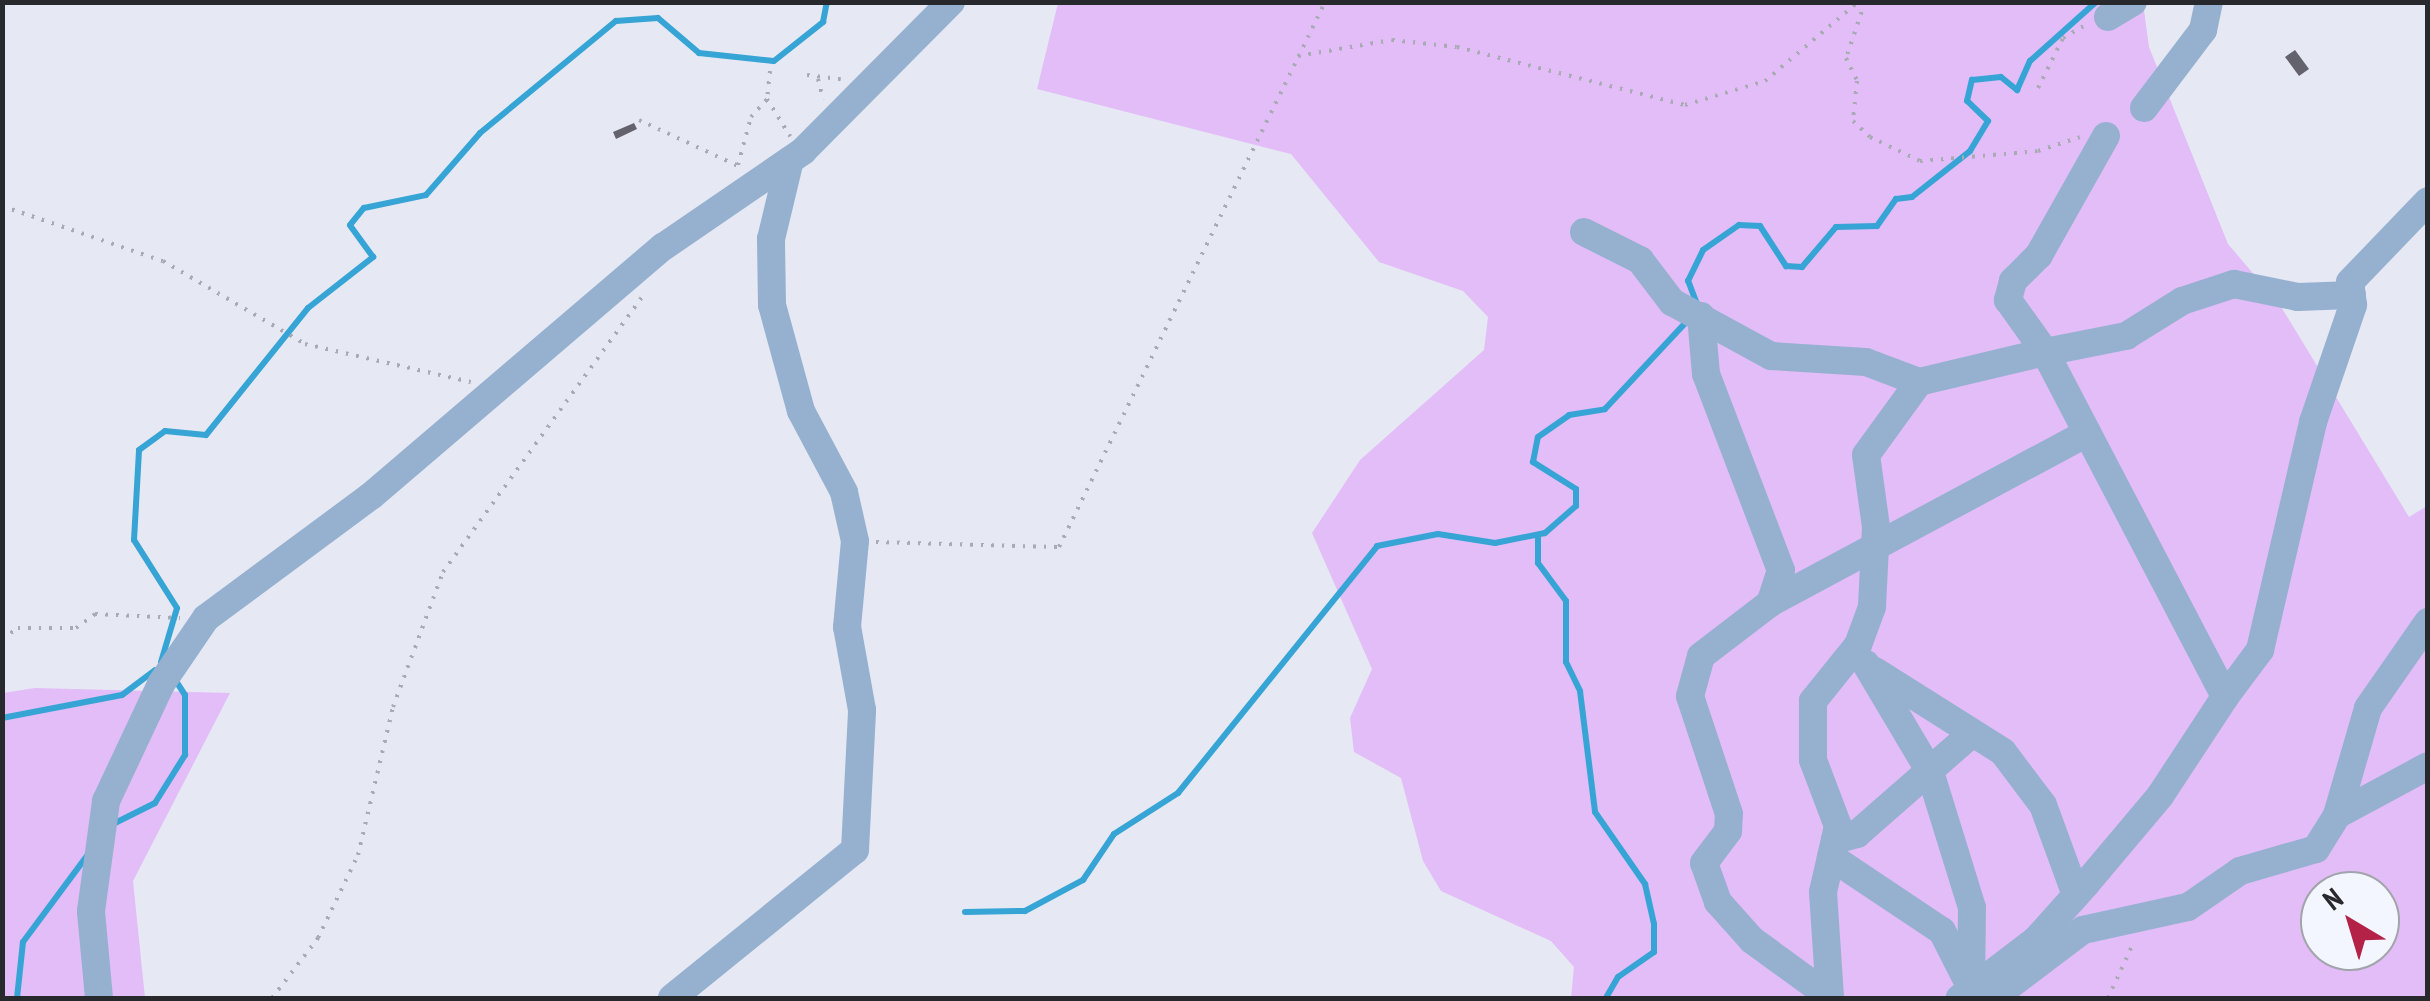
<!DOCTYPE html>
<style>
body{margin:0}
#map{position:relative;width:2430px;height:1001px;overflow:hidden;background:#e6e9f3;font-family:"PT Sans Narrow",sans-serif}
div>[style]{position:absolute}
.green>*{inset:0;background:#e2bdf7}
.stream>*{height:6px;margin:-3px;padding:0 3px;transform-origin:3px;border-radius:3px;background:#37a4d6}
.building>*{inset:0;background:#64626c}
.path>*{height:4px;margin-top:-2px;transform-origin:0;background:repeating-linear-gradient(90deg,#a8abb3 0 2.5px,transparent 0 10.5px)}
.minor>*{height:28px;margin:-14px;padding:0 14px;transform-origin:14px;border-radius:14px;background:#96b1d0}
span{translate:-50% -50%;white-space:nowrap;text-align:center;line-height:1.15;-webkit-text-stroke:10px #f4f6ff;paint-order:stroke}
.frame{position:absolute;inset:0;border:5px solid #28292d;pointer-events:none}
.north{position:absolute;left:2300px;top:871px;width:100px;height:100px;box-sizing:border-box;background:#f4f6ff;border:2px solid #a2a4ab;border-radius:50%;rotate:322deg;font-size:28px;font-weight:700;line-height:40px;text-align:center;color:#28292d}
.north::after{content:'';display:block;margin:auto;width:35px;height:45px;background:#b42347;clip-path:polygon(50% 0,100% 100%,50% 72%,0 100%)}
</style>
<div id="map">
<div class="green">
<div style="clip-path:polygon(evenodd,1058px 3px,2143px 3px,2149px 47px,2228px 244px,2280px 305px,2409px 517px,2427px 506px,2427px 998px,1571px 998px,1574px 967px,1551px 941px,1441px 891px,1423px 861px,1401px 778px,1354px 752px,1350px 718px,1372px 669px,1312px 533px,1360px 460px,1484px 350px,1488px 317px,1463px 291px,1379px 262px,1291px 154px,1037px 89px,1058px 3px,2320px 891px,2380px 891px,2380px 951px,2320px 951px,2320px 891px)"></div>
<div style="clip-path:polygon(35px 688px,230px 693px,133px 881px,145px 998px,3px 998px,3px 693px)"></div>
</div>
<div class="stream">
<div style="left:1697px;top:304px;width:25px;rotate:-111deg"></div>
<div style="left:1688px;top:281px;width:34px;rotate:-64deg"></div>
<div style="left:1703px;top:250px;width:44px;rotate:-34.8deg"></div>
<div style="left:1739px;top:225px;width:21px;rotate:3deg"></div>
<div style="left:1760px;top:226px;width:48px;rotate:57deg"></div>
<div style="left:1786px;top:266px;width:16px;rotate:4deg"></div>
<div style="left:1802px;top:267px;width:52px;rotate:-49.6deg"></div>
<div style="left:1836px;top:227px;width:41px;rotate:-1.4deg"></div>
<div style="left:1877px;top:226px;width:33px;rotate:-55deg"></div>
<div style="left:1896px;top:199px;width:16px;rotate:-7deg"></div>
<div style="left:1912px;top:197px;width:74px;rotate:-38.4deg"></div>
<div style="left:1970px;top:151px;width:35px;rotate:-59deg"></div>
<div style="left:1988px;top:121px;width:29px;rotate:-136deg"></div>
<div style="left:1967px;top:101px;width:22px;rotate:-77deg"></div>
<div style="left:1972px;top:80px;width:29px;rotate:-6deg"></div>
<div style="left:2001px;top:77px;width:21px;rotate:39deg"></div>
<div style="left:2017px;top:90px;width:32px;rotate:-66deg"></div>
<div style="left:2030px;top:61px;width:89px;rotate:-41.8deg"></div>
<div style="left:1538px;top:538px;width:25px;rotate:90deg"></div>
<div style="left:1538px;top:563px;width:47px;rotate:53.6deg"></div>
<div style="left:1566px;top:601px;width:61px;rotate:90deg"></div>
<div style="left:1566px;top:662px;width:32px;rotate:64deg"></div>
<div style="left:1580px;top:691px;width:122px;rotate:82.9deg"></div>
<div style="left:1595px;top:812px;width:88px;rotate:55.2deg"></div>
<div style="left:1645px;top:884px;width:41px;rotate:77.3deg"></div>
<div style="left:1654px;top:924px;width:28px;rotate:90deg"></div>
<div style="left:1654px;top:952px;width:44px;rotate:145.2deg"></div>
<div style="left:1618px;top:977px;width:24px;rotate:120deg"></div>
<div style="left:161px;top:662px;width:56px;rotate:-73.5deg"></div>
<div style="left:177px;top:608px;width:80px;rotate:-122.3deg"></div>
<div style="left:134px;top:540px;width:90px;rotate:-86.8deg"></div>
<div style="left:139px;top:450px;width:32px;rotate:-36deg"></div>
<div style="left:165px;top:431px;width:41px;rotate:5.6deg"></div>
<div style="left:206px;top:435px;width:163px;rotate:-51.2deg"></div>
<div style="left:308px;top:308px;width:83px;rotate:-38.1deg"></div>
<div style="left:373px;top:257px;width:39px;rotate:-126deg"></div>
<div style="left:350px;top:225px;width:22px;rotate:-51deg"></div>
<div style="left:364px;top:208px;width:63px;rotate:-11.8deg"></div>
<div style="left:426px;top:195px;width:82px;rotate:-48.9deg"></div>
<div style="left:480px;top:133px;width:176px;rotate:-39.5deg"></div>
<div style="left:616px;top:21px;width:42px;rotate:-4.1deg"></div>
<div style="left:658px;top:18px;width:54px;rotate:40.5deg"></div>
<div style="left:699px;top:53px;width:75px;rotate:6.1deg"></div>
<div style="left:774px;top:61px;width:63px;rotate:-38.5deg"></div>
<div style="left:823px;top:22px;width:20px;rotate:-79deg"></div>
<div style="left:2px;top:718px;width:122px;rotate:-10.9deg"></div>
<div style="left:122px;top:695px;width:41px;rotate:-37.1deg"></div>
<div style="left:113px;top:824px;width:47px;rotate:-26.6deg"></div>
<div style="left:155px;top:803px;width:57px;rotate:-58deg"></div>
<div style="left:185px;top:755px;width:60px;rotate:-90deg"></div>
<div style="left:185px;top:695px;width:20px;rotate:-123deg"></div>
<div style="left:965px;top:912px;width:60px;rotate:-1deg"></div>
<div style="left:1025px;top:911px;width:66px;rotate:-28.1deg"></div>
<div style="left:1083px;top:880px;width:55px;rotate:-56deg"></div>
<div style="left:1114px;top:834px;width:76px;rotate:-32.6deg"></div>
<div style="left:1178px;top:793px;width:317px;rotate:-51.1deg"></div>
<div style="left:1377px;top:546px;width:62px;rotate:-11.1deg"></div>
<div style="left:1438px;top:534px;width:58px;rotate:9deg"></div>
<div style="left:1495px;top:543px;width:51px;rotate:-11.3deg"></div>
<div style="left:1545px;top:533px;width:41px;rotate:-41.1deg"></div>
<div style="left:1576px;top:506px;width:17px;rotate:-90deg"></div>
<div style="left:1576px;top:489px;width:51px;rotate:-147.9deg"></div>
<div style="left:1533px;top:462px;width:25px;rotate:-79deg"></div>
<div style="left:1538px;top:437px;width:38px;rotate:-35deg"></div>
<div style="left:1569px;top:415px;width:36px;rotate:-9deg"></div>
<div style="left:1605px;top:409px;width:125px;rotate:-47deg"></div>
<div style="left:17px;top:998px;width:56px;rotate:-83.9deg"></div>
<div style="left:23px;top:942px;width:111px;rotate:-53.4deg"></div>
</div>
<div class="building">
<div style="clip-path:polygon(2295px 50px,2309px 69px,2299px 76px,2285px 57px)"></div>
<div style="clip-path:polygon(634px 123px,637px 129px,616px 139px,613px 132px)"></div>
</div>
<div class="path">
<div style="left:1865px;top:2px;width:59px;rotate:108.7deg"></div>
<div style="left:1846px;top:58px;width:25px;rotate:64deg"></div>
<div style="left:1857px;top:81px;width:40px;rotate:95.7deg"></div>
<div style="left:1853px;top:121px;width:23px;rotate:43deg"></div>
<div style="left:1870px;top:137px;width:55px;rotate:25.6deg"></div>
<div style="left:1920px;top:161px;width:118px;rotate:-4.8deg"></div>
<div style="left:2038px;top:151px;width:44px;rotate:-18.4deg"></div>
<div style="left:1298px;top:56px;width:95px;rotate:-9.7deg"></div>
<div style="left:1392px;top:40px;width:65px;rotate:6.1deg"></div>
<div style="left:1457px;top:47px;width:235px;rotate:14.3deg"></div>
<div style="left:1685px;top:105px;width:84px;rotate:-16.7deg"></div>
<div style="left:1765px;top:81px;width:122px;rotate:-40.3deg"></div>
<div style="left:770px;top:71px;width:28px;rotate:96deg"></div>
<div style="left:767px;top:99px;width:44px;rotate:58.1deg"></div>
<div style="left:807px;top:75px;width:34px;rotate:7deg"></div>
<div style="left:818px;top:79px;width:21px;rotate:76deg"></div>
<div style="left:2038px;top:88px;width:56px;rotate:-63.4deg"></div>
<div style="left:2063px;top:38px;width:28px;rotate:-30deg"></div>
<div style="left:639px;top:120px;width:109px;rotate:24.9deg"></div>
<div style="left:738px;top:165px;width:50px;rotate:-74.8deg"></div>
<div style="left:751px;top:117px;width:24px;rotate:-48deg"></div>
<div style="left:2px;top:206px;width:170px;rotate:18.9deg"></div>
<div style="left:163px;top:261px;width:164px;rotate:30.3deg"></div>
<div style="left:305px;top:344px;width:170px;rotate:12.9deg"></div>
<div style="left:876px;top:542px;width:183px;rotate:1.6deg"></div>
<div style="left:1059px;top:547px;width:606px;rotate:-63.98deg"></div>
<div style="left:2px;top:639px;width:19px;rotate:-35deg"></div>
<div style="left:18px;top:628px;width:58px"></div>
<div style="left:76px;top:628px;width:24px;rotate:-36deg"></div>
<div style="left:95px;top:614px;width:85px;rotate:2.7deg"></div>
<div style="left:272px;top:998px;width:76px;rotate:-52.5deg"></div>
<div style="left:318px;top:938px;width:92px;rotate:-64.3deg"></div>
<div style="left:358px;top:855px;width:152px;rotate:-76.7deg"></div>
<div style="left:393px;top:707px;width:144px;rotate:-69.7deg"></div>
<div style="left:443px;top:572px;width:341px;rotate:-54.1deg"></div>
<div style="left:2108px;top:998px;width:60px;rotate:-65.2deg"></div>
</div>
<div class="minor">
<div style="left:2108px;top:17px;width:29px;rotate:-31deg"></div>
<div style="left:2144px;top:108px;width:98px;rotate:-52.9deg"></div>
<div style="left:2203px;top:30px;width:29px;rotate:-78deg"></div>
<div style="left:2106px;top:136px;width:137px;rotate:119.4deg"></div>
<div style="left:2039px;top:255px;width:37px;rotate:135deg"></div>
<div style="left:2013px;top:281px;width:20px;rotate:105deg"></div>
<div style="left:2008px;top:300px;width:64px;rotate:54.6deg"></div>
<div style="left:2045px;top:352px;width:83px;rotate:-11.2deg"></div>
<div style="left:2126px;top:336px;width:66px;rotate:-32deg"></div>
<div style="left:2182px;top:301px;width:55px;rotate:-18.1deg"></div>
<div style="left:2234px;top:284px;width:65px;rotate:11.5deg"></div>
<div style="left:2298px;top:297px;width:54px;rotate:-2.1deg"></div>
<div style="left:1584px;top:232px;width:63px;rotate:26.6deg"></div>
<div style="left:1640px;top:260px;width:53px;rotate:52.7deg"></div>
<div style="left:1672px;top:302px;width:113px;rotate:28.6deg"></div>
<div style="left:1771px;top:356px;width:95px;rotate:3.6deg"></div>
<div style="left:1866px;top:362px;width:57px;rotate:20.7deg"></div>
<div style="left:1919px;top:382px;width:90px;rotate:126deg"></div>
<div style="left:1866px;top:455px;width:73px;rotate:82.1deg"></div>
<div style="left:1876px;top:527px;width:80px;rotate:92.9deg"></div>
<div style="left:1872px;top:607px;width:40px;rotate:110.2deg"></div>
<div style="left:1858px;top:645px;width:72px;rotate:128.8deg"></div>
<div style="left:1813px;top:701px;width:59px;rotate:90deg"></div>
<div style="left:1813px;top:760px;width:71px;rotate:69.3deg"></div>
<div style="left:1838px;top:826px;width:68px;rotate:102.8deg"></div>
<div style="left:1823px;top:892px;width:106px;rotate:86.2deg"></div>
<div style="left:1701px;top:316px;width:58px;rotate:85.1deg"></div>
<div style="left:1706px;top:374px;width:210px;rotate:69.1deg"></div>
<div style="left:1781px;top:570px;width:35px;rotate:108deg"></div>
<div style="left:1919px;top:382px;width:130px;rotate:-13.4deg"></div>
<div style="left:2045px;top:352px;width:389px;rotate:62.4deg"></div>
<div style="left:2225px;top:697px;width:118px;rotate:123.3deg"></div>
<div style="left:2160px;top:796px;width:115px;rotate:130.1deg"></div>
<div style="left:2086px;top:884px;width:75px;rotate:131.8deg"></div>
<div style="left:2036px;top:940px;width:96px;rotate:142.7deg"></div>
<div style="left:1866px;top:664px;width:126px;rotate:59.3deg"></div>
<div style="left:1930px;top:772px;width:142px;rotate:72.8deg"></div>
<div style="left:1972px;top:908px;width:80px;rotate:90.7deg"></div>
<div style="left:1875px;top:671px;width:151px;rotate:32.3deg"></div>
<div style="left:2003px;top:752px;width:66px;rotate:53deg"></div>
<div style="left:2043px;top:805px;width:96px;rotate:69.9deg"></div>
<div style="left:2225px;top:697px;width:59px;rotate:-53.3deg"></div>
<div style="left:2260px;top:650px;width:234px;rotate:-76.9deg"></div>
<div style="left:2313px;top:422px;width:124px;rotate:-71.1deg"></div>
<div style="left:2353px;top:305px;width:23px;rotate:-97deg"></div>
<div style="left:2350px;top:282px;width:112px;rotate:-46.1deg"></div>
<div style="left:2337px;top:815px;width:103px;rotate:-28.3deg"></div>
<div style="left:1835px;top:840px;width:23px;rotate:-15deg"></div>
<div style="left:1857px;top:834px;width:150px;rotate:-41.2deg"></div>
<div style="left:1831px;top:857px;width:133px;rotate:33.7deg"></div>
<div style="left:1942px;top:931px;width:59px;rotate:63deg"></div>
<div style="left:1829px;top:996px;width:95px;rotate:-144deg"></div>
<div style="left:1752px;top:940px;width:51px;rotate:-131.8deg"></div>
<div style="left:1718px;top:902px;width:41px;rotate:-109.7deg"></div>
<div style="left:1704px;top:863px;width:40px;rotate:-53deg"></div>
<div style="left:1728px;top:831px;width:17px;rotate:-87deg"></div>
<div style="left:1729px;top:814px;width:124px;rotate:-108.3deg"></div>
<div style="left:1690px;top:696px;width:41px;rotate:-74.6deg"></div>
<div style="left:1701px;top:656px;width:87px;rotate:-37.5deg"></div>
<div style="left:1770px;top:603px;width:360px;rotate:-28.2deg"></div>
<div style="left:99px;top:998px;width:87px;rotate:-95.3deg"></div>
<div style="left:91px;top:911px;width:111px;rotate:-82.2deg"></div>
<div style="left:106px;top:801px;width:129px;rotate:-64.8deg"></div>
<div style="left:161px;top:684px;width:80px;rotate:-55.7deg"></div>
<div style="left:206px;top:618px;width:205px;rotate:-36.5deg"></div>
<div style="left:371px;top:496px;width:384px;rotate:-40.5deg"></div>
<div style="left:663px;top:247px;width:170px;rotate:-34.4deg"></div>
<div style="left:803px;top:151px;width:210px;rotate:-45.2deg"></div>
<div style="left:672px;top:998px;width:235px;rotate:-39deg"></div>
<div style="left:855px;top:850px;width:140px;rotate:-87.1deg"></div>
<div style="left:862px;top:710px;width:84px;rotate:-100.2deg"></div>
<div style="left:847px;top:627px;width:86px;rotate:-84.7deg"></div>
<div style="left:855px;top:541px;width:50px;rotate:-102.7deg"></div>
<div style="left:844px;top:492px;width:92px;rotate:-118deg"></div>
<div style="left:801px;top:411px;width:110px;rotate:-105.3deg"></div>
<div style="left:772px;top:305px;width:66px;rotate:-90.9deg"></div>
<div style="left:771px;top:239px;width:81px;rotate:-76.5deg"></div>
<div style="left:1993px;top:998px;width:113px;rotate:-37.1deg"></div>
<div style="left:2083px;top:930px;width:107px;rotate:-12.4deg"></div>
<div style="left:2188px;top:907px;width:63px;rotate:-34.7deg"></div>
<div style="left:2240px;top:871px;width:79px;rotate:-16.1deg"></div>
<div style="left:2316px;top:849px;width:40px;rotate:-58deg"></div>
<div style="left:2337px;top:815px;width:111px;rotate:-73.8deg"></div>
<div style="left:2368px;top:708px;width:105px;rotate:-55.1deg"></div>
</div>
<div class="frame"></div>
<div class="north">N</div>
</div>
